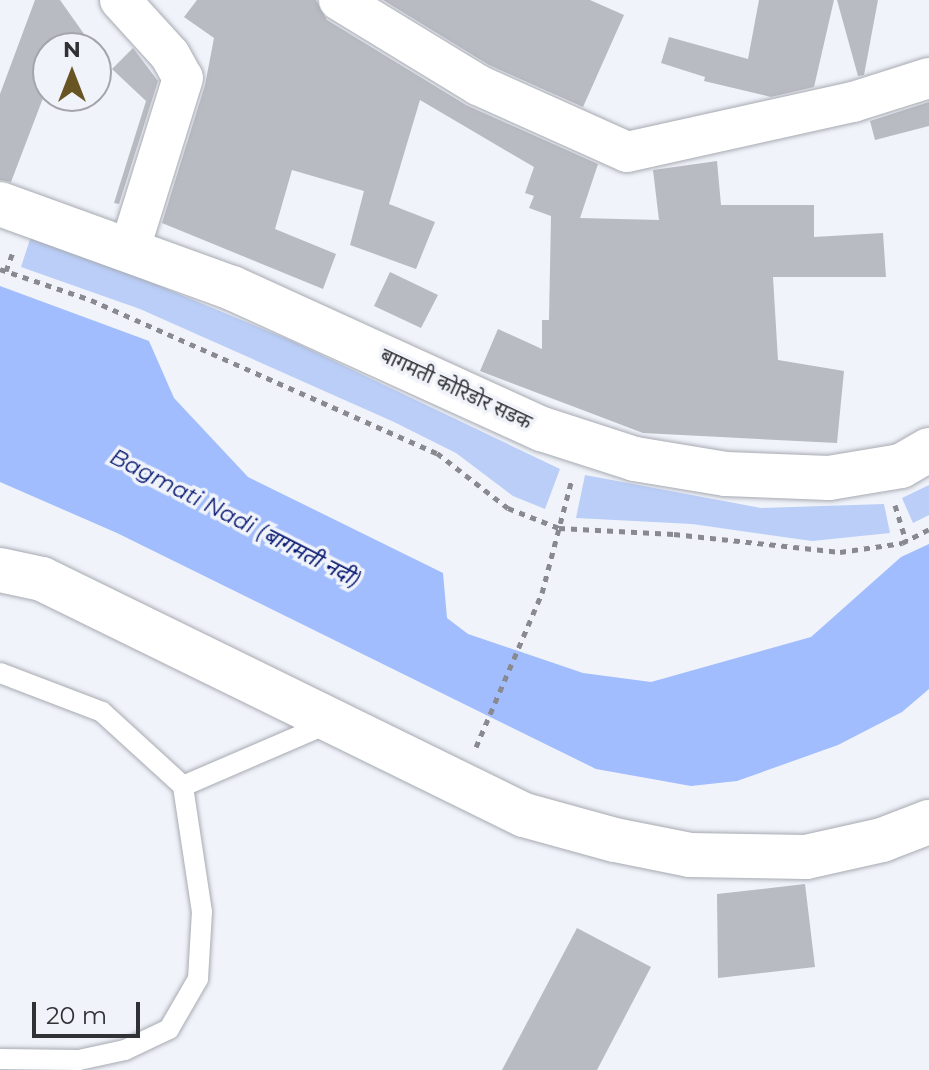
<!DOCTYPE html>
<meta charset="utf-8">
<style>
body{margin:0}
#map{position:relative;width:929px;height:1070px;overflow:hidden;background:#f0f3fa;font-family:Montserrat,"Noto Sans Devanagari",sans-serif}
div>[style]{position:absolute}
.green>*{inset:0;background:#bacef8}
.water>*{inset:0;background:#a1bdfe}
.building>*{inset:0;background:#b8bbc2}
.path>*{height:5px;margin-top:-2.5px;transform-origin:0;background:repeating-linear-gradient(90deg,#888a8f 0 6px,transparent 0 12px)}
.roads{filter:drop-shadow(0 0 2px #a7aab1) drop-shadow(0 0 2px #a7aab1)}
.lane>*{height:20px;margin:-10px;padding:0 10px;transform-origin:10px;border-radius:10px;background:#fff}
.street>*{height:40px;margin:-20px;padding:0 20px;transform-origin:20px;border-radius:20px;background:#fff}
.secondary>*{height:44px;margin:-22px;padding:0 22px;transform-origin:22px;border-radius:22px;background:#fff}
span{translate:-50% -50%;white-space:nowrap;text-align:center;line-height:1.15;-webkit-text-stroke:7px #f0f3fa;paint-order:stroke}
.street-label{font-size:20px;color:#303134}
.water-label{font-size:22px;color:#091a73;font-style:italic}
.north{position:absolute;left:32px;top:32px;width:80px;height:80px;box-sizing:border-box;background:#f0f3fa;border:2px solid #a3a5ab;border-radius:50%;rotate:0deg;font-size:22px;font-weight:700;line-height:32px;text-align:center;color:#303134}
.north::after{content:'';display:block;margin:auto;width:28px;height:36px;background:#695423;clip-path:polygon(50% 0,100% 100%,50% 72%,0 100%)}
.scale{position:absolute;left:32px;top:1002px;width:108px;height:36px;box-sizing:border-box;border:4px solid #303134;border-top:0;padding-left:10px;font-size:24px;line-height:28px;white-space:nowrap;color:#303134;-webkit-text-stroke:6px #f0f3fa;paint-order:stroke}
</style>
<div id="map">
<div class="green">
<div style="clip-path:polygon(32px 233px,292px 341px,560px 469px,545px 509px,513px 496px,456px 453px,394px 422px,140px 309px,21px 267px)"></div>
<div style="clip-path:polygon(585px 475px,761px 508px,884px 504px,890px 533px,812px 541px,692px 524px,576px 518px)"></div>
<div style="clip-path:polygon(929px 485px,929px 515px,913px 523px,902px 498px)"></div>
</div>
<div class="water">
<div style="clip-path:polygon(0 286px,149px 341px,174px 398px,248px 477px,443px 573px,447px 618px,468px 634px,583px 673px,651px 682px,811px 637px,901px 557px,929px 544px,929px 689px,902px 712px,838px 745px,737px 781px,691px 786px,596px 769px,117px 533px,0 482px)"></div>
</div>
<div class="building">
<div style="clip-path:polygon(35px 0,60px 0,94px 48px,48px 48px,48px 85px,11px 182px,0 180px,0 94px)"></div>
<div style="clip-path:polygon(197px 0,316px 0,327px 20px,466px 105px,598px 164px,580px 218px,659px 220px,653px 170px,717px 161px,721px 205px,814px 205px,814px 237px,883px 233px,886px 277px,773px 277px,778px 360px,844px 371px,837px 443px,643px 433px,480px 371px,498px 329px,542px 349px,542px 320px,549px 320px,551px 216px,529px 208px,534px 196px,525px 193px,534px 167px,420px 100px,389px 204px,435px 222px,416px 269px,350px 245px,364px 191px,292px 170px,275px 229px,336px 254px,323px 289px,162px 223px,205px 85px,214px 38px,184px 17px)"></div>
<div style="clip-path:polygon(383px 0,590px 0,624px 15px,583px 107px,489px 65px)"></div>
<div style="clip-path:polygon(759px 0,834px 0,814px 87px,771px 97px,704px 81px,705px 77px,661px 63px,669px 37px,748px 59px)"></div>
<div style="clip-path:polygon(837px 0,878px 0,864px 75px,858px 76px)"></div>
<div style="clip-path:polygon(133px 48px,158px 81px,119px 204px,114px 203px,146px 101px,112px 69px)"></div>
<div style="clip-path:polygon(96px 51px,111px 73px,96px 83px)"></div>
<div style="clip-path:polygon(929px 102px,929px 126px,875px 140px,870px 121px)"></div>
<div style="clip-path:polygon(390px 272px,438px 295px,421px 328px,374px 306px)"></div>
<div style="clip-path:polygon(805px 884px,815px 967px,718px 978px,717px 894px)"></div>
<div style="clip-path:polygon(577px 928px,651px 967px,597px 1070px,502px 1070px)"></div>
</div>
<div class="path">
<div style="left:0;top:269px;width:96px;rotate:18.8deg"></div>
<div style="left:91px;top:300px;width:378px;rotate:23.9deg"></div>
<div style="left:437px;top:453px;width:90px;rotate:37.8deg"></div>
<div style="left:508px;top:508px;width:55px;rotate:21.4deg"></div>
<div style="left:559px;top:528px;width:115px;rotate:3deg"></div>
<div style="left:674px;top:534px;width:167px;rotate:6.2deg"></div>
<div style="left:840px;top:552px;width:63px;rotate:-8.3deg"></div>
<div style="left:902px;top:543px;width:30px;rotate:-27deg"></div>
<div style="left:6px;top:271px;width:23px;rotate:-70deg"></div>
<div style="left:895px;top:505px;width:38px;rotate:73deg"></div>
<div style="left:476px;top:747px;width:168px;rotate:-66.8deg"></div>
<div style="left:542px;top:593px;width:118px;rotate:-75.3deg"></div>
</div>
<div class="roads">
<div class="lane">
<div style="left:0;top:673px;width:109px;rotate:20.9deg"></div>
<div style="left:102px;top:712px;width:110px;rotate:42.4deg"></div>
<div style="left:0;top:1059px;width:79px;rotate:0.7deg"></div>
<div style="left:79px;top:1060px;width:47px;rotate:-12.3deg"></div>
<div style="left:125px;top:1050px;width:49px;rotate:-25.5deg"></div>
<div style="left:169px;top:1029px;width:58px;rotate:-59.9deg"></div>
<div style="left:198px;top:979px;width:67px;rotate:-86.6deg"></div>
<div style="left:202px;top:912px;width:127px;rotate:-98.6deg"></div>
<div style="left:183px;top:786px;width:159px;rotate:-23.3deg"></div>
</div>
<div class="street">
<div style="left:120px;top:0;width:74px;rotate:47.7deg"></div>
<div style="left:170px;top:55px;width:26px;rotate:61deg"></div>
<div style="left:183px;top:78px;width:181px;rotate:107.3deg"></div>
<div style="left:339px;top:0;width:163px;rotate:31.4deg"></div>
<div style="left:478px;top:85px;width:163px;rotate:24.2deg"></div>
<div style="left:627px;top:152px;width:231px;rotate:-12.5deg"></div>
<div style="left:853px;top:102px;width:80px;rotate:-17.5deg"></div>
</div>
<div class="secondary">
<div style="left:0;top:204px;width:247px;rotate:19.9deg"></div>
<div style="left:232px;top:288px;width:341px;rotate:24.5deg"></div>
<div style="left:542px;top:429px;width:98px;rotate:17.9deg"></div>
<div style="left:635px;top:459px;width:92px;rotate:9.4deg"></div>
<div style="left:726px;top:474px;width:103px;rotate:2.2deg"></div>
<div style="left:829px;top:478px;width:73px;rotate:-9.5deg"></div>
<div style="left:901px;top:466px;width:32px;rotate:-30deg"></div>
<div style="left:0;top:570px;width:43px;rotate:12.1deg"></div>
<div style="left:42px;top:579px;width:537px;rotate:26.09deg"></div>
<div style="left:524px;top:815px;width:94px;rotate:15.4deg"></div>
<div style="left:615px;top:840px;width:76px;rotate:11.3deg"></div>
<div style="left:690px;top:855px;width:116px;rotate:1deg"></div>
<div style="left:806px;top:857px;width:78px;rotate:-12.6deg"></div>
<div style="left:882px;top:840px;width:50px;rotate:-21deg"></div>
</div>
</div>
<div class="street-label">
<span style="left:456px;top:389px;rotate:25deg">बागमती कोरिडोर सडक</span>
</div>
<div class="water-label">
<span style="left:235px;top:518px;rotate:27deg">Bagmati Nadi (बागमती नदी)</span>
</div>
<div class="north">N</div>
<div class="scale">20 m</div>
</div>
